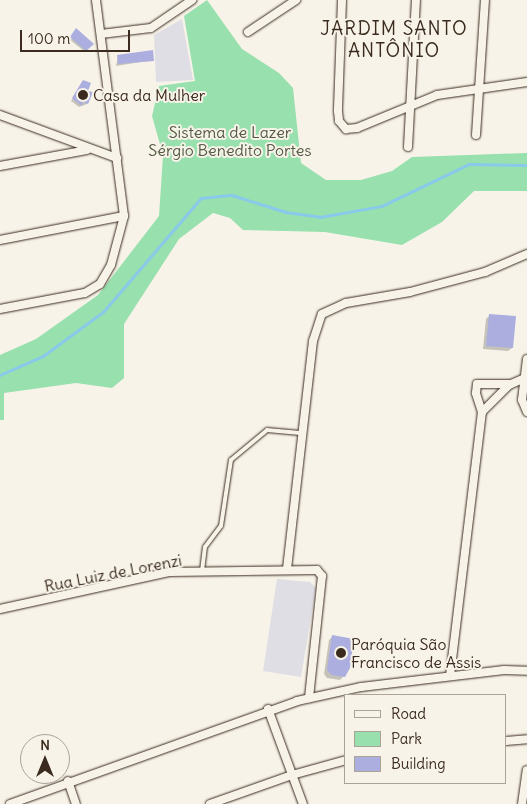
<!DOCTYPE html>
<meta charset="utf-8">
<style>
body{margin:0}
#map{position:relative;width:527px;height:804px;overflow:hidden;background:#f7f3e8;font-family:Delius,sans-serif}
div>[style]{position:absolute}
.built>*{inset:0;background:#e0dee5}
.green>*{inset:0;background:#98e0ae}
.shadow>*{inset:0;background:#0003}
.stream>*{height:2.5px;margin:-1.25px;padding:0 1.25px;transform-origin:1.25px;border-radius:1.25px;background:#89c9ea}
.building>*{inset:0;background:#acaedf}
.roads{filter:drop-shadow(0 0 1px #3b2a1e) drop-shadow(0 0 1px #3b2a1e)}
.lane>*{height:4px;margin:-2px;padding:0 2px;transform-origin:2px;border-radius:2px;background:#f7f3e8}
.street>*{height:8px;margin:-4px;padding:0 4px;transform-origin:4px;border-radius:4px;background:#f7f3e8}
.dots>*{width:14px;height:14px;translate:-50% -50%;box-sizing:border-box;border:2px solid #f7f3e8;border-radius:50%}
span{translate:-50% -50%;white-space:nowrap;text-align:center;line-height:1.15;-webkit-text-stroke:4px #f7f3e8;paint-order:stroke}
.poi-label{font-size:16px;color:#3b2a1e}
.left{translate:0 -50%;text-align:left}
.park-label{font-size:16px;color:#525842}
.street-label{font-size:16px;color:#3b2a1e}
.quarter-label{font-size:19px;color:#3b2a1e;letter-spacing:1px}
.legend{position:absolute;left:344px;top:694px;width:162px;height:90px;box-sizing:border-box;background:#f7f3e8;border:1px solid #aca397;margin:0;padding:6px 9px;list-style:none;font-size:15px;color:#3b2a1e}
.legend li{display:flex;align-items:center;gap:10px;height:25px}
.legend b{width:25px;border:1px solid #aca397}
.north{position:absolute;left:20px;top:734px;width:50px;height:50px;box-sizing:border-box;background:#f7f3e8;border:1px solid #aca397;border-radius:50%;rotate:0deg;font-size:14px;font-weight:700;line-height:20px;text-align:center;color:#3b2a1e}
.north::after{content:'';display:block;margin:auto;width:18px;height:22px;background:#3b2a1e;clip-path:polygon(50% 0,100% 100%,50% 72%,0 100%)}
.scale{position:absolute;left:20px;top:30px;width:110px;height:22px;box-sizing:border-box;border:2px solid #3b2a1e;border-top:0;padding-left:6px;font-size:15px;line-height:18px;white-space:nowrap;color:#3b2a1e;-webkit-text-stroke:4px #f7f3e8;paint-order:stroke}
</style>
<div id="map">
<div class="built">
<div style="clip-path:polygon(182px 19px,193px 80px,156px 82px,154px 35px)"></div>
<div style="clip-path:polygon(277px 579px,310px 582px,316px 588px,301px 677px,263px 671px)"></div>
</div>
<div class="green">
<div style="clip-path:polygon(207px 0,242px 49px,279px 73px,293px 88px,301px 163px,326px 180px,361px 180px,392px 171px,412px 157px,527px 153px,527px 191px,474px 191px,442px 222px,402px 245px,325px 232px,243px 230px,230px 218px,213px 213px,179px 239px,124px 324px,124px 378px,112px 388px,76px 383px,4px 393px,4px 420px,0 420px,0 355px,36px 339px,98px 295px,159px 216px,163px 155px,152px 116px,159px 86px,195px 81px,184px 16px)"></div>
</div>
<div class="shadow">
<div style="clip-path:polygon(74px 32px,92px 44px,84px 51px,69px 39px)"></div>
<div style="clip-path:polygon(118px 56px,153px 60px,116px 66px)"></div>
<div style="clip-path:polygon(81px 84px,87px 91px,87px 104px,79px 107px,71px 101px)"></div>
<div style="clip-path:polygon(490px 315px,512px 348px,508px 351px,483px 349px,486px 319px)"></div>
<div style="clip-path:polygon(333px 636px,344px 676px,340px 680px,327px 678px,324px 674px,329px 640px)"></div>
</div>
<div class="stream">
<div style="left:0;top:375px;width:47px;rotate:-23.8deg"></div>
<div style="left:43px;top:356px;width:74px;rotate:-36.3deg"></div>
<div style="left:103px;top:312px;width:150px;rotate:-49.3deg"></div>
<div style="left:201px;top:198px;width:31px;rotate:-6deg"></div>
<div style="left:232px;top:195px;width:57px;rotate:17.5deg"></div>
<div style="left:286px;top:212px;width:34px;rotate:8deg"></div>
<div style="left:320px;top:217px;width:63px;rotate:-10.1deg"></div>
<div style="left:382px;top:206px;width:97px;rotate:-25.8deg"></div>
<div style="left:469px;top:164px;width:58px;rotate:1deg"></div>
</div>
<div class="building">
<div style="clip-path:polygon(76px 28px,94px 44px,86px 51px,70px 37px)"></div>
<div style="clip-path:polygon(153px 50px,154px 61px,118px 64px,117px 55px)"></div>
<div style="clip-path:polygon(83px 80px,91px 83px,88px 91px,93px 92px,88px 104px,83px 102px,82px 106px,72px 98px)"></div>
<div style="clip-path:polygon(489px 314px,516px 316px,513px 348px,486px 346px)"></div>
<div style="clip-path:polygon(332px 635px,354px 639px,350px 668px,345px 677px,331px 675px,327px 670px)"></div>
</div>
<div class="roads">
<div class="lane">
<div style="left:202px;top:571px;width:24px;rotate:-83deg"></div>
<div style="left:205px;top:547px;width:26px;rotate:-53deg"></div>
<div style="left:221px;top:526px;width:67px;rotate:-81.4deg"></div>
<div style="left:231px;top:460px;width:47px;rotate:-39.8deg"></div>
<div style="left:267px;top:430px;width:36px;rotate:5deg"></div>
</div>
<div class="street">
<div style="left:342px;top:0;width:111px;rotate:92.1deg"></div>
<div style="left:338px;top:111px;width:10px;rotate:84deg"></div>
<div style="left:339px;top:121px;width:11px;rotate:49deg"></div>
<div style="left:346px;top:129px;width:11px;rotate:-5deg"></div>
<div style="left:357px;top:128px;width:87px;rotate:-22.4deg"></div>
<div style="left:437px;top:95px;width:91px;rotate:-8.2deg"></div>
<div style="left:248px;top:32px;width:58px;rotate:-33.7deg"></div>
<div style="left:101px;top:34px;width:50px;rotate:-6.8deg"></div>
<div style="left:151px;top:28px;width:50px;rotate:-34.3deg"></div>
<div style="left:0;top:115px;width:125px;rotate:20.2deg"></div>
<div style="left:476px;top:135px;width:135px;rotate:-86.2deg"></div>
<div style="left:408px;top:147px;width:147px;rotate:-86.9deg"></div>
<div style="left:0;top:166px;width:88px;rotate:-10.4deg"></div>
<div style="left:0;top:240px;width:126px;rotate:-11deg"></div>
<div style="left:0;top:309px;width:86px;rotate:-10.7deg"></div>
<div style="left:85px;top:293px;width:17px;rotate:-31deg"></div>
<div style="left:100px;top:284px;width:22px;rotate:-60deg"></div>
<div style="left:111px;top:265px;width:51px;rotate:-75.1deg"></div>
<div style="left:124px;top:216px;width:218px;rotate:-97.4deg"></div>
<div style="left:527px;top:359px;width:41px;rotate:97deg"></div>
<div style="left:522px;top:400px;width:13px;rotate:67deg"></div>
<div style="left:482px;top:412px;width:20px;rotate:-108deg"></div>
<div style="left:476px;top:393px;width:9px;rotate:-84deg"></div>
<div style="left:477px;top:384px;width:33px"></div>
<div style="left:287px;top:569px;width:229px;rotate:-83.5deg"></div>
<div style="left:313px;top:341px;width:28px;rotate:-72deg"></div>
<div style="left:322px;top:314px;width:26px;rotate:-25deg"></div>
<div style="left:346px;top:303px;width:65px;rotate:-9.8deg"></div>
<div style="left:410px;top:292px;width:78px;rotate:-14.9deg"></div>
<div style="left:485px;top:272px;width:46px;rotate:-23.2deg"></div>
<div style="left:0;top:609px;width:174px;rotate:-12.3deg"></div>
<div style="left:170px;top:572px;width:147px;rotate:-0.8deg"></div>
<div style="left:317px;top:570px;width:8px;rotate:50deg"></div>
<div style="left:322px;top:576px;width:123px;rotate:96.1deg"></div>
<div style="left:450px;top:676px;width:266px;rotate:-83.1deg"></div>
<div style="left:482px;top:412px;width:38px;rotate:-45deg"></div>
<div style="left:509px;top:385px;width:17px;rotate:-24deg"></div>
<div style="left:268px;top:709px;width:101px;rotate:69.8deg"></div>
<div style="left:506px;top:741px;width:21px;rotate:-5deg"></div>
<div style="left:68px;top:781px;width:24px;rotate:71deg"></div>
<div style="left:10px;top:804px;width:305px;rotate:-19.7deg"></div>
<div style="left:297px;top:701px;width:66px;rotate:-12.3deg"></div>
<div style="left:361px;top:687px;width:144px;rotate:-6.8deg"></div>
<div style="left:504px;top:670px;width:23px;rotate:2deg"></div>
<div style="left:210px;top:804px;width:87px;rotate:-19.5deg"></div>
<div style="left:292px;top:775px;width:56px;rotate:-15.5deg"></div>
<div style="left:522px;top:804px;width:34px;rotate:-82deg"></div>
</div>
</div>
<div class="dots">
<div style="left:83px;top:95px;background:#3b2a1e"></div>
<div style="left:341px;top:653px;background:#3b2a1e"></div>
</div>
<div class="poi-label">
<span class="left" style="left:93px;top:95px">Casa da Mulher</span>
<span class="left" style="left:351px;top:653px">Paróquia São<br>Francisco de Assis</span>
</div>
<div class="park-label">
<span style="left:230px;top:141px">Sistema de Lazer<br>Sérgio Benedito Portes</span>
</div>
<div class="street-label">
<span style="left:113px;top:573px;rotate:-11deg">Rua Luiz de Lorenzi</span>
</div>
<div class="quarter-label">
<span style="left:394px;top:40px">JARDIM SANTO<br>ANTÔNIO</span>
</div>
<ul class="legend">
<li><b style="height:6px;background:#f7f3e8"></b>Road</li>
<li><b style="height:14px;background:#98e0ae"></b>Park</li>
<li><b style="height:14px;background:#acaedf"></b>Building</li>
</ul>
<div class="north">N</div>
<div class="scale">100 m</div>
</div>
